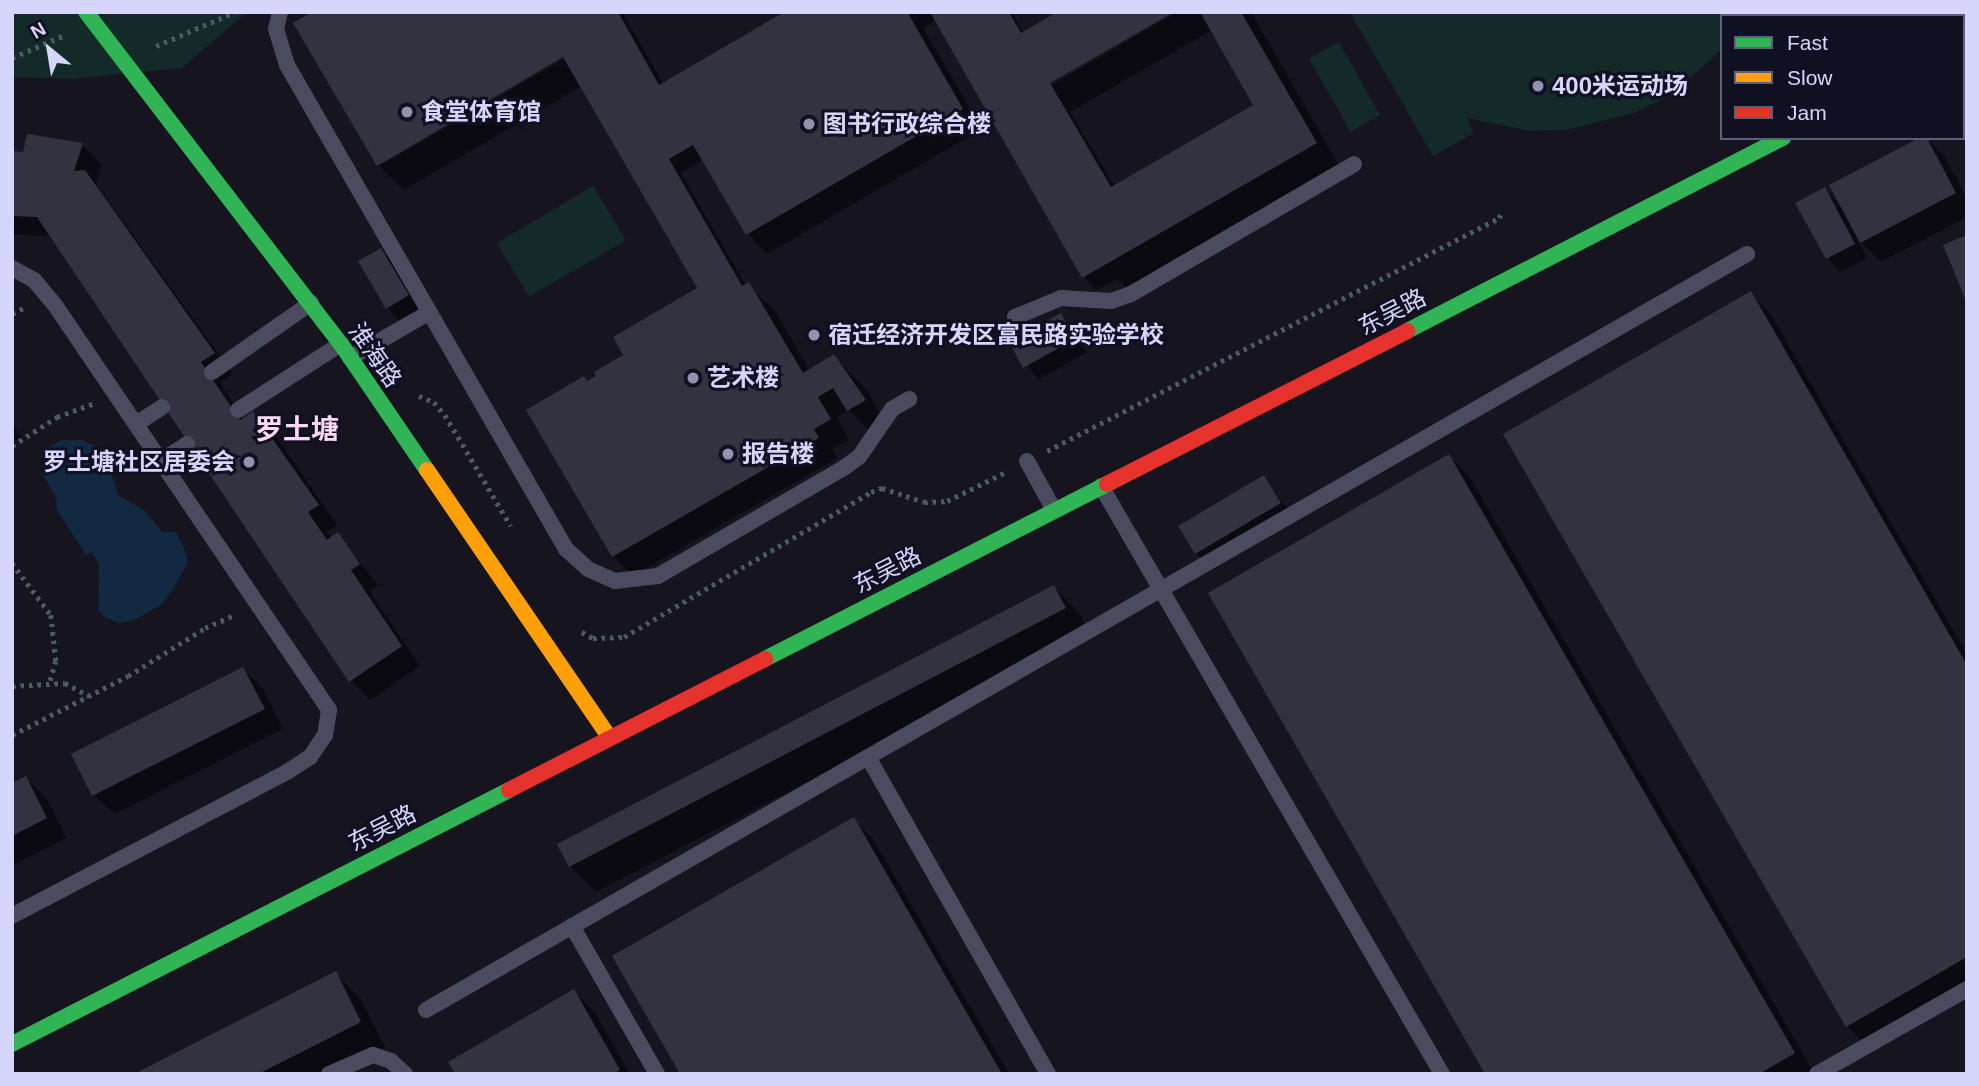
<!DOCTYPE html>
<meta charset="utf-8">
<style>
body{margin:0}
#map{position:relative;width:1979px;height:1086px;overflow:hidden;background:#15141f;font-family:Arial,"Noto Sans SC",sans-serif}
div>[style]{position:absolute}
.green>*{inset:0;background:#142a28}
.water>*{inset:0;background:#122942}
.shadow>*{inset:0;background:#0007}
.building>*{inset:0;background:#333241}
.path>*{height:4.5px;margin-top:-2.25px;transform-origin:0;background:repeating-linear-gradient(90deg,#4b5b65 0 3.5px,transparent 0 8.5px)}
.lane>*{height:16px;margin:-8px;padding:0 8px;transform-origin:8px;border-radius:8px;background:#4b4b5f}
.fast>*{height:16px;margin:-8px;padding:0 8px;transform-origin:8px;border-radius:8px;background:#30b455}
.slow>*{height:16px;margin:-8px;padding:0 8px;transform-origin:8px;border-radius:8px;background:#ff9f0a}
.jam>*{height:16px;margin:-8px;padding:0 8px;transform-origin:8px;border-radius:8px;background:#e5322d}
.dots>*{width:19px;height:19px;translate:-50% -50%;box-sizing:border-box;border:4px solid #111023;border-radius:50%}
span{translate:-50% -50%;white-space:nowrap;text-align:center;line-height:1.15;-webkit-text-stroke:6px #111023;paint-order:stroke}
.poi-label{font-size:24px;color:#d6d6fc;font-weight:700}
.left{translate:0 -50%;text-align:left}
.right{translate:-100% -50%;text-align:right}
.street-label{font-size:24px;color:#d6d6fc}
.quarter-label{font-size:28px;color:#fcd8f3;font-weight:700}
.frame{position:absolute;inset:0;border:14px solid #d6d6fc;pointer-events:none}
.legend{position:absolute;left:1720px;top:14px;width:245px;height:126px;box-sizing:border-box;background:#111023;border:2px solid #605f7a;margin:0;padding:9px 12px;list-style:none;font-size:21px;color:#d6d6fc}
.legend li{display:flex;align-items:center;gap:14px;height:35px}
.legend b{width:35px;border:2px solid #605f7a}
.north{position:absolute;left:14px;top:14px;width:70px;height:70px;-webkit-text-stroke:5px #111023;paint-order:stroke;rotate:330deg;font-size:19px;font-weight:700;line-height:28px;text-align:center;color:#d6d6fc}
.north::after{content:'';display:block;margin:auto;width:24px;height:32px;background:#d6d6fc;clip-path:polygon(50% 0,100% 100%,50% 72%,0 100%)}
</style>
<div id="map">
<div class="green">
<div style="clip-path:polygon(12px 12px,247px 12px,182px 68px,71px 79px,12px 77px)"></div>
<div style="clip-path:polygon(1350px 12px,1750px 12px,1722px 16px,1722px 49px,1673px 93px,1637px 112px,1570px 129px,1531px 131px,1467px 118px,1474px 133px,1433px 156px)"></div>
<div style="clip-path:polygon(1339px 42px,1380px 115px,1351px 132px,1309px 59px)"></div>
<div style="clip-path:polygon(593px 186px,626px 240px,529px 297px,497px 243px)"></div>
</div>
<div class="water">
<div style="clip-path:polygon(61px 440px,82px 440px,104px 450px,118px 495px,145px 511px,162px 532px,176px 532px,185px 551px,188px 563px,171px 592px,161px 605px,132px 621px,120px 623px,104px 617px,98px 609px,99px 564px,92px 552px,86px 555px,56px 508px,57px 500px,42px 473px,44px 450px)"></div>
</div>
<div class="shadow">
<div style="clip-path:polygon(evenodd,315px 12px,622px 12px,664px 85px,788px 12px,1012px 12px,1050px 86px,1177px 12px,1251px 12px,1341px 169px,1130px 291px,1118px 279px,1097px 290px,1084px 277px,937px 19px,923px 28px,982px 129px,767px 254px,748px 234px,704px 159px,681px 173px,746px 286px,774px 309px,810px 371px,834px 357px,867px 390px,884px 421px,868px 429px,849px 410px,837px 417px,849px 440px,832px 449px,837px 458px,633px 576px,613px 556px,588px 382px,625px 355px,700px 289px,582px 86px,404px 190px,378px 165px,315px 12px,1212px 30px,1256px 105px,1115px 187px,1070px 112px,1212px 30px,315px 12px,570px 51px,572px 54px,383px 164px,383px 160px,570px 51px)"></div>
<div style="clip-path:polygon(1926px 138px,1945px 157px,1967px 199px,1967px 217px,1881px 262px,1858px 239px,1867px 258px,1840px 272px,1827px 258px,1824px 189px,1841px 206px)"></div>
<div style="clip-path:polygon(82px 145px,102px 165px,96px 184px,233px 374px,220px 383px,244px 419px,253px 413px,273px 432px,337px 525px,327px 532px,331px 539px,338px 535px,378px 585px,369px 591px,420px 666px,370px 700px,351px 681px,52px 236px,12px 234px,12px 153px)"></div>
<div style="clip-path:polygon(381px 250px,401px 270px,427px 316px,407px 328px,387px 308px)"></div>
<div style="clip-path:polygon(1750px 293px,1770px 313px,1967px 654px,1967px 988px,1867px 1046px,1847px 1026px)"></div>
<div style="clip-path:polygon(1060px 315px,1087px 352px,1038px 380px,1011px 343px)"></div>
<div style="clip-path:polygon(12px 420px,21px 438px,12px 442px)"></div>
<div style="clip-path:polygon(1449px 456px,1469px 476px,1814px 1073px,1487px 1074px)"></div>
<div style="clip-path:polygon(1264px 477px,1293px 517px,1209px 566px,1196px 553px)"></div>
<div style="clip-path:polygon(1054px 587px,1079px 613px,1090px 634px,596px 892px,570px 866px)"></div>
<div style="clip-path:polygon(243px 669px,263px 689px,283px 729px,114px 814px,94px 795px)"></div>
<div style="clip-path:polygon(26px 778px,46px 798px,66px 838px,12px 865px,12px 785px)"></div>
<div style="clip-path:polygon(853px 819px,873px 839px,1009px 1074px,682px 1074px)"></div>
<div style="clip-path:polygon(335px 973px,361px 999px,385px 1047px,334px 1074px,137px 1074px)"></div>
<div style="clip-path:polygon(574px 992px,594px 1011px,630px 1074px,457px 1074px)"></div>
</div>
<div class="building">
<div style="clip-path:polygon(312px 12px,618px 12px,659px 85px,784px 12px,914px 12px,909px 15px,963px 109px,746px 235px,693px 145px,669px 159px,742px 286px,749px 282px,803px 373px,834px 354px,866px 400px,847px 411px,833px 388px,818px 397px,831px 419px,814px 429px,819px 438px,612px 557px,526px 410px,584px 376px,587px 381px,596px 376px,594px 372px,623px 355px,613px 337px,697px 288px,563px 57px,377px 166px,293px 23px)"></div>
<div style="clip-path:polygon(930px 12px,1009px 12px,1021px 33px,1057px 12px,1174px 12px,1050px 83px,1111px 187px,1253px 105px,1200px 12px,1241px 12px,1317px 143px,1082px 278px)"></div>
<div style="clip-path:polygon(27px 134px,83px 143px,74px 171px,85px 170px,215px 353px,201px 362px,240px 420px,253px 411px,319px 505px,308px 512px,327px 540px,338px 532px,360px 564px,351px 570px,402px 646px,349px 682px,37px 217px,12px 216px,12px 151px,23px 152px)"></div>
<div style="clip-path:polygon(1919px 138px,1927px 138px,1956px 193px,1860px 243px,1829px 185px)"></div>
<div style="clip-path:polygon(1825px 187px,1855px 244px,1826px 259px,1795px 203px)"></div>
<div style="clip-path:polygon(1967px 235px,1967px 303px,1943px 245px)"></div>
<div style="clip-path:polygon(381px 248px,409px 295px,386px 309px,358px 261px)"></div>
<div style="clip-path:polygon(1751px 291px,1967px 665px,1967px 957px,1846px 1027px,1503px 434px)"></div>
<div style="clip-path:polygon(1061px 313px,1075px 339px,1023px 368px,1009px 342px)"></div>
<div style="clip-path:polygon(1449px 454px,1795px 1053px,1759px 1074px,1485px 1074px,1208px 593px)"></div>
<div style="clip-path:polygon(1264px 475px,1281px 503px,1195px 554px,1178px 526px)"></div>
<div style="clip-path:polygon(1054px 585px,1066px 608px,569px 867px,557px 844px)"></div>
<div style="clip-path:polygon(243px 667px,265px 709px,92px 796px,71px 754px)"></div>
<div style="clip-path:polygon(26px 776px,47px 818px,12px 836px,12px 783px)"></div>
<div style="clip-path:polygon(854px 817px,1002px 1074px,680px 1074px,612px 956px)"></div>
<div style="clip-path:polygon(336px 971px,361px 1022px,258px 1074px,134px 1074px)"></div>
<div style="clip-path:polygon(574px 989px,620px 1070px,613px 1074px,455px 1074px,448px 1062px)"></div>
</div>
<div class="path">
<div style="left:156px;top:46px;width:86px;rotate:-23.3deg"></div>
<div style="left:12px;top:58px;width:55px;rotate:-23.7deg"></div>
<div style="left:12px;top:314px;width:17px;rotate:-28deg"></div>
<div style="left:419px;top:396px;width:16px;rotate:22deg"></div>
<div style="left:434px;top:402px;width:17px;rotate:50deg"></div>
<div style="left:445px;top:415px;width:129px;rotate:59.3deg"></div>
<div style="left:12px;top:446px;width:54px;rotate:-32.8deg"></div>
<div style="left:57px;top:417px;width:40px;rotate:-20.2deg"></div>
<div style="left:1047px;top:451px;width:509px;rotate:-27.27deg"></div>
<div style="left:1499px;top:218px;width:8px;rotate:-67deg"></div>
<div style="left:12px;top:563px;width:65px;rotate:53.1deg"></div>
<div style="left:51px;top:615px;width:46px;rotate:83.8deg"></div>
<div style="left:56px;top:661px;width:22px;rotate:106deg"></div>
<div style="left:582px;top:632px;width:13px;rotate:29deg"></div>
<div style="left:593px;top:638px;width:31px;rotate:-2deg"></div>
<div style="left:624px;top:637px;width:286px;rotate:-30.4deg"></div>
<div style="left:871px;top:492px;width:12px;rotate:-20deg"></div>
<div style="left:882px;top:488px;width:44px;rotate:18.4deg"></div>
<div style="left:924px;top:502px;width:23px;rotate:-2deg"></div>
<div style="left:947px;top:501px;width:68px;rotate:-26.2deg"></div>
<div style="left:12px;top:686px;width:53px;rotate:-3.2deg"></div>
<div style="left:65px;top:683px;width:27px;rotate:28deg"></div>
<div style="left:12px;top:735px;width:130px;rotate:-27deg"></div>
<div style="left:128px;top:676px;width:91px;rotate:-31.9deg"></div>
<div style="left:205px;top:628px;width:34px;rotate:-24deg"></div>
</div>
<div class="lane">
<div style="left:280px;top:12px;width:17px;rotate:103deg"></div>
<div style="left:276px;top:29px;width:38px;rotate:73deg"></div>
<div style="left:287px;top:65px;width:559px;rotate:60.04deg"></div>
<div style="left:566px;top:549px;width:30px;rotate:42deg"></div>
<div style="left:588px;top:569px;width:30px;rotate:24deg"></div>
<div style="left:615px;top:581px;width:43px;rotate:-6.6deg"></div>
<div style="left:658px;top:576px;width:216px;rotate:-30.2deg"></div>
<div style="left:845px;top:467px;width:17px;rotate:-36deg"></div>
<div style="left:859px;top:457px;width:58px;rotate:-55.5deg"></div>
<div style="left:892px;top:409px;width:20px;rotate:-30deg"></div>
<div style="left:12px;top:268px;width:25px;rotate:29deg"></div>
<div style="left:34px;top:280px;width:33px;rotate:50deg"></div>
<div style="left:55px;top:305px;width:489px;rotate:55.9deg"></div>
<div style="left:329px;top:710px;width:25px;rotate:99deg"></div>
<div style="left:325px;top:735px;width:27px;rotate:124deg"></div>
<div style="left:310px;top:757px;width:27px;rotate:147deg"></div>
<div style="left:287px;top:772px;width:310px;rotate:152.4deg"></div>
<div style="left:1015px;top:317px;width:50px;rotate:-22.4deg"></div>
<div style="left:1061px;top:298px;width:50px;rotate:3.4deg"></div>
<div style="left:1111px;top:301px;width:21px;rotate:-19deg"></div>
<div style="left:1131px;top:294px;width:258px;rotate:-30.2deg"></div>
<div style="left:350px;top:358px;width:92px;rotate:-29.9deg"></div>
<div style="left:212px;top:372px;width:121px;rotate:-34.9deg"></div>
<div style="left:238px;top:410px;width:122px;rotate:-32.7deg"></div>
<div style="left:136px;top:424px;width:31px;rotate:-33deg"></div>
<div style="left:161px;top:461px;width:31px;rotate:-33deg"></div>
<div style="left:1027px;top:461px;width:56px;rotate:61.1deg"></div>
<div style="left:1101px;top:486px;width:680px;rotate:59.89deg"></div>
<div style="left:868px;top:757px;width:365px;rotate:60.4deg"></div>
<div style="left:572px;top:926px;width:171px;rotate:60.1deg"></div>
<div style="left:426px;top:1010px;width:1522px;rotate:-29.78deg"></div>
<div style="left:329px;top:1074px;width:48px;rotate:-23.4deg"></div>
<div style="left:373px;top:1055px;width:19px;rotate:18deg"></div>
<div style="left:391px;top:1061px;width:19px;rotate:43deg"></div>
<div style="left:1817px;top:1074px;width:172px;rotate:-29.5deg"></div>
</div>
<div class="fast">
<div style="left:86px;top:12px;width:419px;rotate:52.5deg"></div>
<div style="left:341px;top:344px;width:153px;rotate:55.7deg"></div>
<div style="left:1407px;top:331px;width:423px;rotate:-27.2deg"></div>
<div style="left:765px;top:659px;width:384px;rotate:-27.1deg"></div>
<div style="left:12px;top:1044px;width:558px;rotate:-27.07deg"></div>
</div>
<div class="slow">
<div style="left:427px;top:470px;width:323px;rotate:55.7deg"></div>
</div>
<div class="jam">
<div style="left:1963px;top:46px;width:4px;rotate:-27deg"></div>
<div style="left:1107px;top:484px;width:337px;rotate:-27deg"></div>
<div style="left:509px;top:790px;width:288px;rotate:-27.1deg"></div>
</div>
<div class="dots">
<div style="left:1538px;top:86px;background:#9292af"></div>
<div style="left:407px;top:112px;background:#9292af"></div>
<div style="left:809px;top:124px;background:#9292af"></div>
<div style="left:814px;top:335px;background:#9292af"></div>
<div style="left:693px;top:378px;background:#9292af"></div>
<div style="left:728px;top:454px;background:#9292af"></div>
<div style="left:249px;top:462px;background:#9292af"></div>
</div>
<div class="poi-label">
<span class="left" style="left:1552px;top:86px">400米运动场</span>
<span class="left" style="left:421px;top:112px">食堂体育馆</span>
<span class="left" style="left:823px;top:124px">图书行政综合楼</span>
<span class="left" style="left:828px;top:335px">宿迁经济开发区富民路实验学校</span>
<span class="left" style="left:707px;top:378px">艺术楼</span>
<span class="left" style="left:742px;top:454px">报告楼</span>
<span class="right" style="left:235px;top:462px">罗土塘社区居委会</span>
</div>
<div class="street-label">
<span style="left:1392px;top:312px;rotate:-27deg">东吴路</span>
<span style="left:375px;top:355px;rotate:55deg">淮海路</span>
<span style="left:887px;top:570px;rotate:-27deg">东吴路</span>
<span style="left:382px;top:828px;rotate:-27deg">东吴路</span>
</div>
<div class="quarter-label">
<span style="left:297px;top:430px">罗土塘</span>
</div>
<div class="frame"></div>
<ul class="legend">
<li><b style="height:9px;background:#30b455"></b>Fast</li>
<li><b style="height:9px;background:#ff9f0a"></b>Slow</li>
<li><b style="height:9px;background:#e5322d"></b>Jam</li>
</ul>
<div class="north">N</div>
</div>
